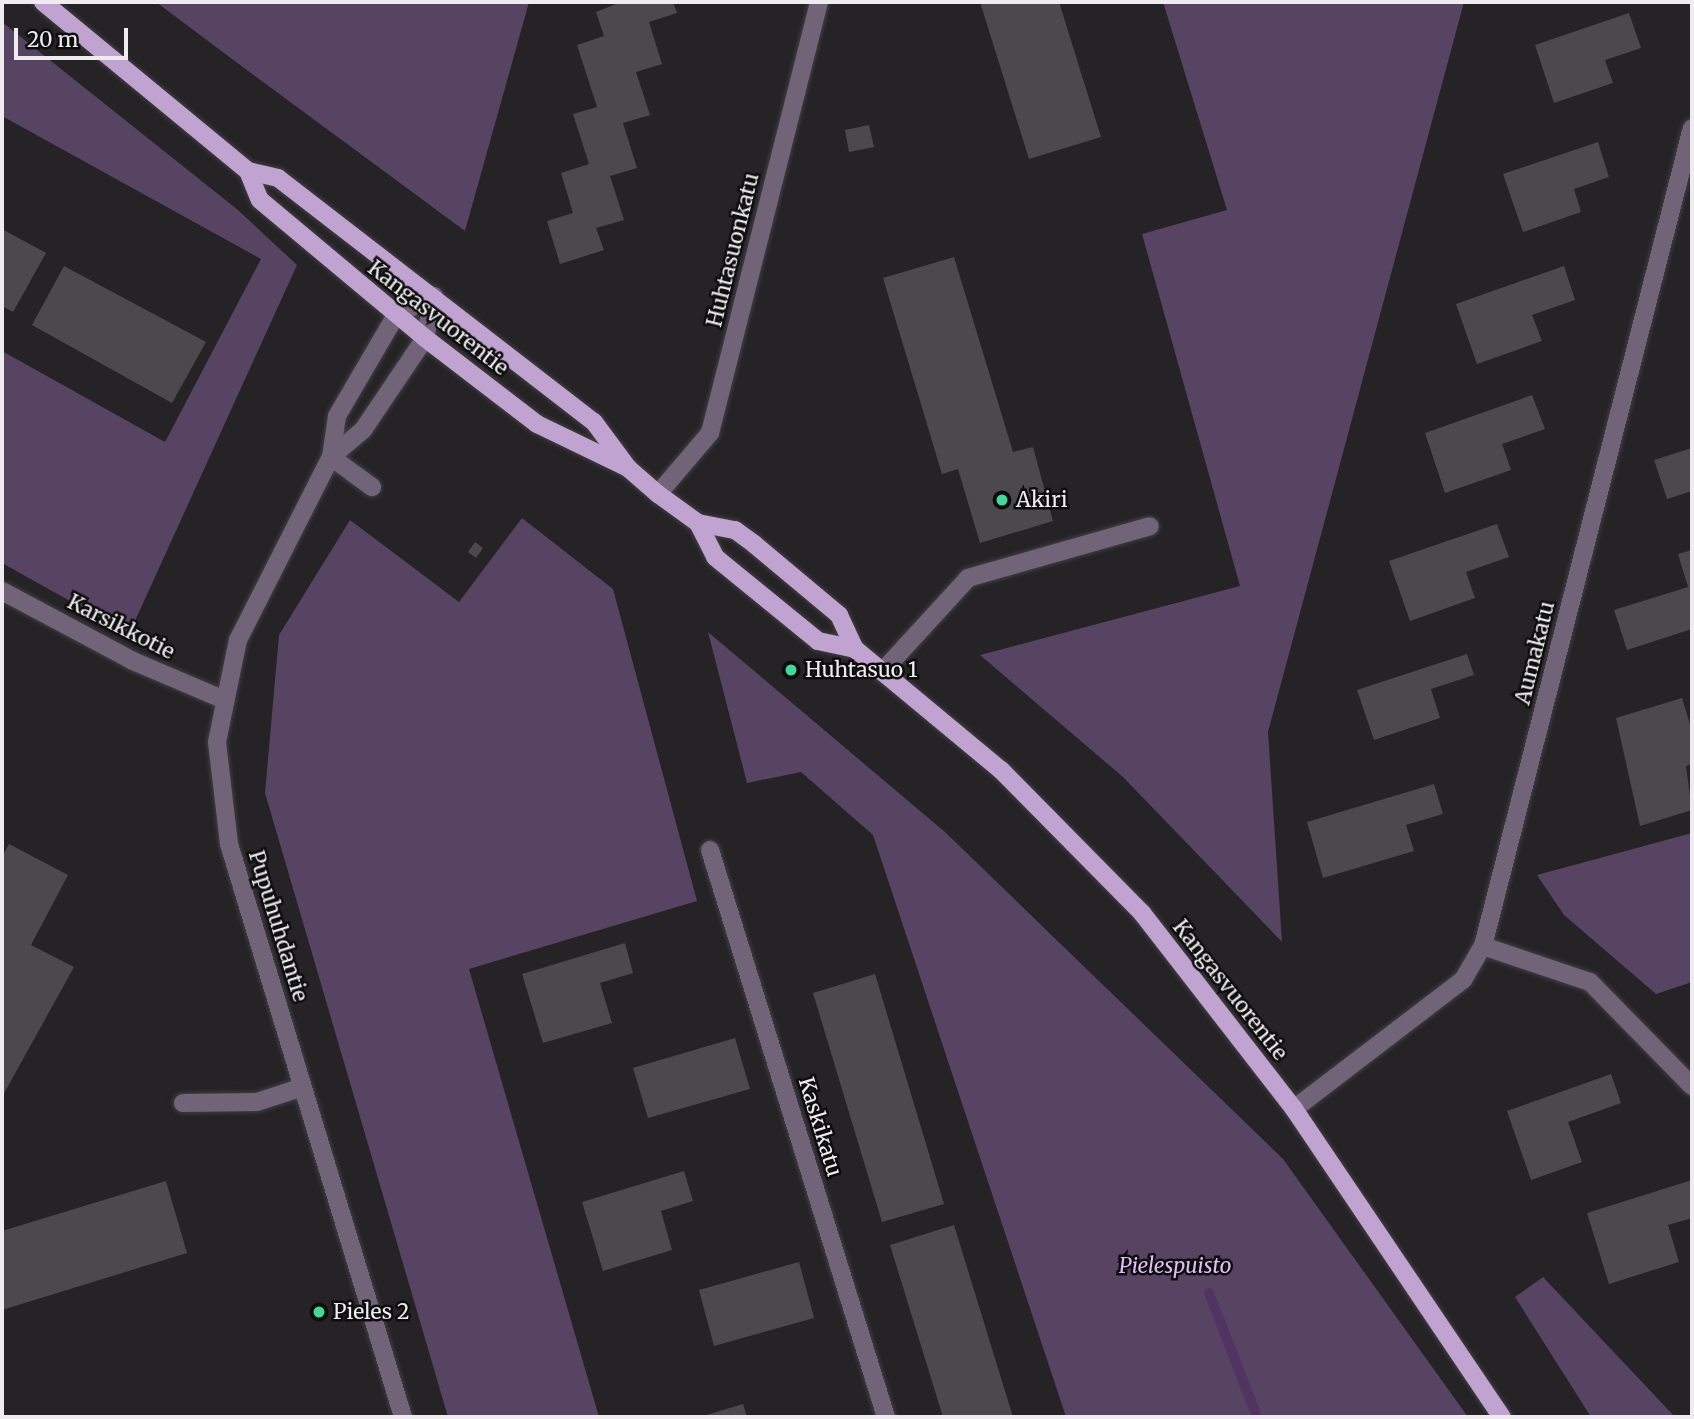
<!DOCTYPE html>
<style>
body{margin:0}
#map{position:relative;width:1694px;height:1419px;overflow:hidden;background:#252326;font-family:Merriweather,serif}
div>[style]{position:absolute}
.green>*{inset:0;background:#574362}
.stream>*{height:10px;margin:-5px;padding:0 5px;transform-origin:5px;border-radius:5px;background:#523462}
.building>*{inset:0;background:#4b494c}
.roads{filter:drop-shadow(0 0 2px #413f42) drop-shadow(0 0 2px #413f42)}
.minor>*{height:18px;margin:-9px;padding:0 9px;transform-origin:9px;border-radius:9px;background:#716479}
.major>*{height:18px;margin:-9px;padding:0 9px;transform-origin:9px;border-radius:9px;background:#c0a3d0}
.dots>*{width:19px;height:19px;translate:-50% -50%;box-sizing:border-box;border:4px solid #0e0d0e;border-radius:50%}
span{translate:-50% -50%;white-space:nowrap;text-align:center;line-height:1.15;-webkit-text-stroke:5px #0e0d0e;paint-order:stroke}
.street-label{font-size:21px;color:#eeecef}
.poi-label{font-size:21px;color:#eeecef}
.left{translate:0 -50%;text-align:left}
.park-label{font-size:21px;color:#e2bdf8;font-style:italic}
.frame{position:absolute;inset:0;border:4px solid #eeecef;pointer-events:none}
.scale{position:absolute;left:14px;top:28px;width:114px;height:32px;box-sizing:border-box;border:4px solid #eeecef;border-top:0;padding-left:9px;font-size:21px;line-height:24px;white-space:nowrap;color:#eeecef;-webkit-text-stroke:5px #0e0d0e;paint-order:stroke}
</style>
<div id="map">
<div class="green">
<div style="clip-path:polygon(156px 2px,529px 2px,465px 231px,232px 59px)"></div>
<div style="clip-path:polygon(1163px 2px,1464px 2px,1268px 732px,1282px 942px,1123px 777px,980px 655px,1240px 586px,1142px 234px,1227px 210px)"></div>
<div style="clip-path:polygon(2px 22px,238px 210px,297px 265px,129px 634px,2px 563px,2px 351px,165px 442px,261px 259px,2px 116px)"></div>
<div style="clip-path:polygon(522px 518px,613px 589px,697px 901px,469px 969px,599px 1417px,448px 1417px,265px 793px,279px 635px,350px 520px,459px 602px)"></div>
<div style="clip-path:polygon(708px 632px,945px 832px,1283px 1159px,1468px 1417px,1066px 1417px,873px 835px,801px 772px,747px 783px)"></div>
<div style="clip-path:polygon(1692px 833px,1692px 982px,1656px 994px,1564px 915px,1537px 875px)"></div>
<div style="clip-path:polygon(1543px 1277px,1675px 1417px,1591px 1417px,1515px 1297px)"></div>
</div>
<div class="stream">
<div style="left:1209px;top:1293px;width:133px;rotate:68.8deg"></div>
</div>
<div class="building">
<div style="clip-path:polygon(621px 2px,673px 2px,677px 13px,649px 22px,662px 64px,636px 72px,650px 115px,623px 123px,637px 168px,610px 176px,624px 220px,596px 228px,604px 250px,560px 264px,547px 221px,573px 213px,561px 173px,589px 164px,573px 114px,597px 107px,577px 45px,604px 36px,596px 12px)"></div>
<div style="clip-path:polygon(980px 2px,1059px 2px,1101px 137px,1029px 159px)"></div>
<div style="clip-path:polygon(1629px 13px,1641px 48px,1605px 60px,1613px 83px,1554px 103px,1535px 45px)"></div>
<div style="clip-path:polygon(869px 125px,874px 147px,849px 152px,845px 130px)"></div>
<div style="clip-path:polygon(1598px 142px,1609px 177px,1574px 189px,1581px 212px,1523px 232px,1503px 174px)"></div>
<div style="clip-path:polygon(2px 229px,46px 253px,13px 312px,2px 306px)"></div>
<div style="clip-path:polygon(954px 257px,1013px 452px,1033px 447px,1053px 521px,980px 543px,958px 469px,942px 474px,883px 278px)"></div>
<div style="clip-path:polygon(64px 266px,206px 342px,172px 403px,32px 325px)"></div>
<div style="clip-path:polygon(1564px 266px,1575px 300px,1532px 315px,1542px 341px,1477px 364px,1456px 304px)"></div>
<div style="clip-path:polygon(1532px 395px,1545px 429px,1502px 444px,1511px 470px,1445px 493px,1425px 433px)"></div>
<div style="clip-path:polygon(1692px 448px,1692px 491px,1667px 499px,1654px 460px)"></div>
<div style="clip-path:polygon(1497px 524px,1509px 557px,1466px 572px,1475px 598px,1410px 621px,1389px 561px)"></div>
<div style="clip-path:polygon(475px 542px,483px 548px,476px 558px,468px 552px)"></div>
<div style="clip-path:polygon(1692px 550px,1692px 629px,1627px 650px,1614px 610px,1688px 587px,1678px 554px)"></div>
<div style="clip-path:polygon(1467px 654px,1474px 675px,1431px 689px,1440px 718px,1374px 740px,1357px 690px)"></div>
<div style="clip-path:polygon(1682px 698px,1692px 731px,1692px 764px,1686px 766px,1692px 810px,1640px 826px,1616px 718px)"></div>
<div style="clip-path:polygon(1434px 784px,1443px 814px,1406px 825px,1414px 851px,1323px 878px,1307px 822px)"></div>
<div style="clip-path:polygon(9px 844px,68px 875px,31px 945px,74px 967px,2px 1097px,2px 857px)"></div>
<div style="clip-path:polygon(625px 943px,633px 973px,600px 983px,612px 1023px,543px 1043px,522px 974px)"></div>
<div style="clip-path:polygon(875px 974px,944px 1204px,882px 1222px,813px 993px)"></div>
<div style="clip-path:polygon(735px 1038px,750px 1089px,648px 1118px,633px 1068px)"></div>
<div style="clip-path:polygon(1611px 1074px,1621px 1103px,1568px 1122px,1582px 1162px,1531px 1180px,1507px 1111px)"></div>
<div style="clip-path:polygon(684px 1171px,693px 1201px,661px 1211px,672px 1250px,603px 1271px,582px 1202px)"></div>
<div style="clip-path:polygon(1692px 1180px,1692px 1218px,1668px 1225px,1679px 1262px,1609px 1284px,1587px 1213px)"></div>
<div style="clip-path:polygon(166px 1181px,187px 1253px,2px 1310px,2px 1231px)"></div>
<div style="clip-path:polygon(954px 1225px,1013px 1417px,943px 1417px,890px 1245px)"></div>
<div style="clip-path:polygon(799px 1262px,814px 1318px,714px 1346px,699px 1290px)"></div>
<div style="clip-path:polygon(743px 1404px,747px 1417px,700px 1417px)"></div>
</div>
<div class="roads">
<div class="minor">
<div style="left:331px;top:457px;width:42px;rotate:-40.2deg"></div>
<div style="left:363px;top:430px;width:111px;rotate:-56deg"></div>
<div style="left:425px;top:338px;width:43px;rotate:-77.9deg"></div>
<div style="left:331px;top:457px;width:51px;rotate:36.2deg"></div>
<div style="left:658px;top:494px;width:80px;rotate:-49.6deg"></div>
<div style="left:710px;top:433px;width:445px;rotate:-75.8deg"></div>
<div style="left:2px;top:591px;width:149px;rotate:28.1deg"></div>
<div style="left:133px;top:661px;width:97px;rotate:23.1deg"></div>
<div style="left:882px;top:672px;width:127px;rotate:-47.5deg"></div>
<div style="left:968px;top:578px;width:189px;rotate:-15.9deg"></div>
<div style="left:710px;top:850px;width:594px;rotate:72.76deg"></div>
<div style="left:1483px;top:946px;width:113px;rotate:18.6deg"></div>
<div style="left:1590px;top:982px;width:146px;rotate:45.6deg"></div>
<div style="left:183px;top:1103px;width:74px;rotate:-0.8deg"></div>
<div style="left:257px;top:1102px;width:48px;rotate:-18.1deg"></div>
<div style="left:1294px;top:1109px;width:213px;rotate:-37.4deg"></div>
<div style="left:1463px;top:980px;width:39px;rotate:-60deg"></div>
<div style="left:1483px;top:946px;width:844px;rotate:-75.67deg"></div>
<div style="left:403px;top:1417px;width:599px;rotate:-106.89deg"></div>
<div style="left:229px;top:844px;width:103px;rotate:-96.7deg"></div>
<div style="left:217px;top:742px;width:104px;rotate:-78.4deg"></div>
<div style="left:238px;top:640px;width:205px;rotate:-63.1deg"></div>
<div style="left:331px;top:457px;width:41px;rotate:-81.7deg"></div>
<div style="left:337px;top:416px;width:117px;rotate:-59.7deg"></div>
<div style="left:396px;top:315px;width:42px;rotate:-26.6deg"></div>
</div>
<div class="major">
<div style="left:43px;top:2px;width:266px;rotate:39.5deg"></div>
<div style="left:248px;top:171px;width:31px;rotate:13deg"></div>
<div style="left:278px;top:178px;width:399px;rotate:37.7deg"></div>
<div style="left:594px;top:422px;width:57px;rotate:53.5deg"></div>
<div style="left:628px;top:468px;width:40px;rotate:41deg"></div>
<div style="left:658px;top:494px;width:49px;rotate:35.9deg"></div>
<div style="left:698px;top:523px;width:38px;rotate:11deg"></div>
<div style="left:735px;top:530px;width:24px;rotate:36deg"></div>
<div style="left:754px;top:544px;width:111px;rotate:39.9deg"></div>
<div style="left:839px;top:615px;width:38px;rotate:65deg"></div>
<div style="left:248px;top:171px;width:31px;rotate:68deg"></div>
<div style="left:260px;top:200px;width:215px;rotate:39.9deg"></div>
<div style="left:425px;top:338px;width:141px;rotate:37.5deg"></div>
<div style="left:537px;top:424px;width:101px;rotate:25.8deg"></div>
<div style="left:698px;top:523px;width:38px;rotate:63deg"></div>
<div style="left:715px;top:557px;width:133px;rotate:39.2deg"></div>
<div style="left:818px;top:641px;width:38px;rotate:12deg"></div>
<div style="left:855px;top:649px;width:190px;rotate:39.7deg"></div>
<div style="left:1001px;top:770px;width:201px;rotate:45.4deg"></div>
<div style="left:1142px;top:913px;width:248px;rotate:52.2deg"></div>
<div style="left:1294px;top:1109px;width:372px;rotate:56deg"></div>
</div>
</div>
<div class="dots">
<div style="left:1002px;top:500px;background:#48d49d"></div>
<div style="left:791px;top:670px;background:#48d49d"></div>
<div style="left:319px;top:1312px;background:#48d49d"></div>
</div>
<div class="street-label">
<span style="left:733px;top:250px;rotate:-76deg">Huhtasuonkatu</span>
<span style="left:438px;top:318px;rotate:38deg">Kangasvuorentie</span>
<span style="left:121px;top:627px;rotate:27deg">Karsikkotie</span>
<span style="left:1535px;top:653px;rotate:-76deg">Aumakatu</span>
<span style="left:278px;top:926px;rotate:73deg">Pupuhuhdantie</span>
<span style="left:1230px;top:990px;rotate:52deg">Kangasvuorentie</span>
<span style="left:820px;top:1127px;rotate:73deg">Kaskikatu</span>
</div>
<div class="poi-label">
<span class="left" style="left:1016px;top:500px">Akiri</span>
<span class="left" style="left:805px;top:670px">Huhtasuo 1</span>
<span class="left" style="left:333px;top:1312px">Pieles 2</span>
</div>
<div class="park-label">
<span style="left:1175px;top:1266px">Pielespuisto</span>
</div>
<div class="frame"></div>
<div class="scale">20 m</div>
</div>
